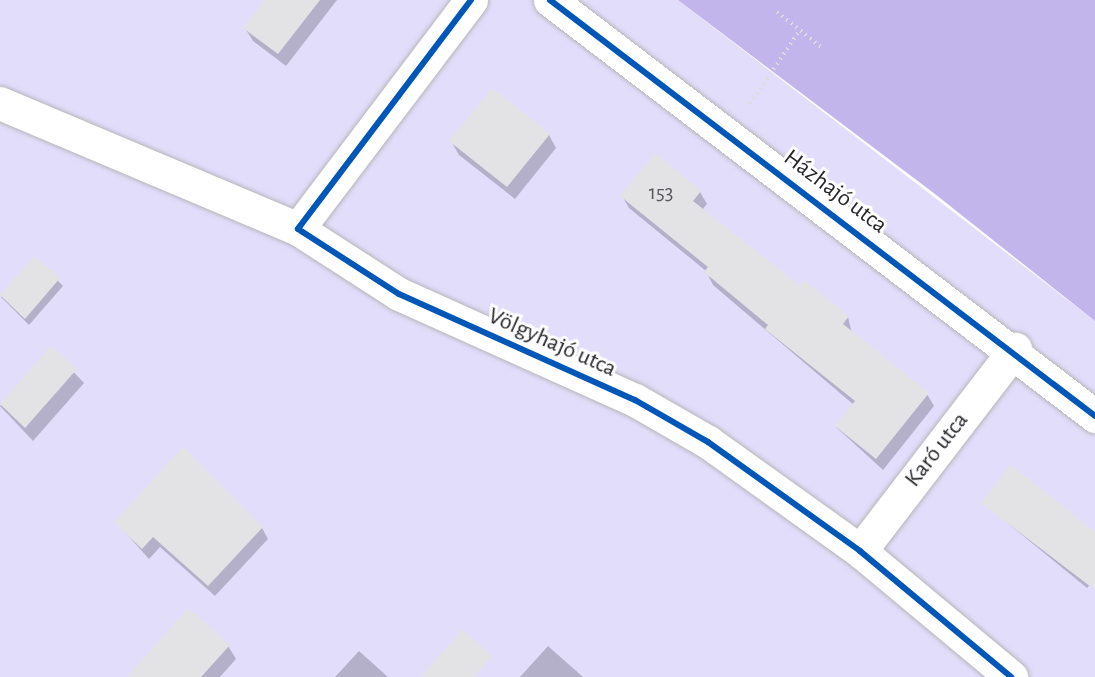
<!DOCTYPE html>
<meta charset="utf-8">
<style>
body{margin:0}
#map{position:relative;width:1095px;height:677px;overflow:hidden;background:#fcfcfd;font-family:"Alegreya Sans",sans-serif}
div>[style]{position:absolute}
.green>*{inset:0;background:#e3ddfc}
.water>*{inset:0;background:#c2b5ec}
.shadow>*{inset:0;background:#0003}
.building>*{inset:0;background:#e3e3e5}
.path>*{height:4px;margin-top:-2px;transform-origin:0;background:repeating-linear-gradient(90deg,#ddddde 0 1.5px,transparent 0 6px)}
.roads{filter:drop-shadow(0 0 2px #b6b6b9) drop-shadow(0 0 2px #b6b6b9)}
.street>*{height:33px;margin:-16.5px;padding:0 16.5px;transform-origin:16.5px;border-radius:16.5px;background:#fff}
.cycleway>*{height:6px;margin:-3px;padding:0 3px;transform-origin:3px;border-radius:3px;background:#0057b8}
span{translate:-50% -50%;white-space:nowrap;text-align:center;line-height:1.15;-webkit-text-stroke:6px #fff;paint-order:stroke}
.number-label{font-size:21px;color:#59585c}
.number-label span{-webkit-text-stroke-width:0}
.street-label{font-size:24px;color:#27262b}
</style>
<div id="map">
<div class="green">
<div style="clip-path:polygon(0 0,678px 0,1095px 321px,1095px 677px,0 677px)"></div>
</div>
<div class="water">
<div style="clip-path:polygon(678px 0,1095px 0,1095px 321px,935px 194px)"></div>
</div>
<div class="shadow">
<div style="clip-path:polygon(267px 0,337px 0,286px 66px,253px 41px,245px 28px)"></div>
<div style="clip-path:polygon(549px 135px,556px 148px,515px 199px,459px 155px,451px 141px)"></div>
<div style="clip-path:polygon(700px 192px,707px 204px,702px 210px,800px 288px,804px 283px,848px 317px,852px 334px,927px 394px,934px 406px,883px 470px,836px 427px,854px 405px,713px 285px,706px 271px,629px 208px,622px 196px)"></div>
<div style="clip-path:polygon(35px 258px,63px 286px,29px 325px,1px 297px)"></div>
<div style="clip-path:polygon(51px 348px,84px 383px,33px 441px,0 406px)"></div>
<div style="clip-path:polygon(983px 503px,1095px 534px,1095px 578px,1087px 588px)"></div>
<div style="clip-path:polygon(116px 522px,262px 528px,268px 539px,215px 596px,160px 547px,149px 559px)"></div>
<div style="clip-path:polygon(228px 646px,236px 659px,220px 677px,129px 677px)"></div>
<div style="clip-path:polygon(548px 646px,583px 677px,520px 677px)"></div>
<div style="clip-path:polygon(359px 651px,388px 677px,335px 677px)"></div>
</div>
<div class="building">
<div style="clip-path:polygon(265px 0,320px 0,278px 54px,243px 28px)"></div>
<div style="clip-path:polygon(492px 88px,550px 134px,507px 187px,449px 141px)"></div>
<div style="clip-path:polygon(655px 153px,701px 191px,693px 201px,800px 286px,804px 280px,849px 316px,843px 324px,929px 393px,876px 459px,835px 426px,855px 401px,765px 329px,768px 325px,704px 272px,708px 267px,620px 196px)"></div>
<div style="clip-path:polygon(34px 256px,60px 278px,25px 319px,0 295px)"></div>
<div style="clip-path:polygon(51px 346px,77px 369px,25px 428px,0 404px)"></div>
<div style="clip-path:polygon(183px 447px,263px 527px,208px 586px,153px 537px,142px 549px,114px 522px)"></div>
<div style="clip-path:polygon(1011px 465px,1095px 532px,1095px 590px,981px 503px)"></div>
<div style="clip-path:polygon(188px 608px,230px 645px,201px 677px,127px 677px)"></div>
<div style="clip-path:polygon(462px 630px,492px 656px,474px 677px,421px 677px)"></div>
</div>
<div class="path">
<div style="left:777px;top:12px;width:56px;rotate:38.5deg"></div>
<div style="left:750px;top:104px;width:89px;rotate:-56deg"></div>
</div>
<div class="roads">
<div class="street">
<div style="left:471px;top:0;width:287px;rotate:127.1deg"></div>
<div style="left:298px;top:229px;width:120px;rotate:32.8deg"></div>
<div style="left:399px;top:294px;width:259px;rotate:24.2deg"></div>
<div style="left:635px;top:400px;width:84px;rotate:29.9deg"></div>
<div style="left:708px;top:442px;width:187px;rotate:35.6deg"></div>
<div style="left:860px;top:551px;width:197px;rotate:39.8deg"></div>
<div style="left:550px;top:0;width:686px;rotate:37.35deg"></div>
<div style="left:0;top:103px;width:324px;rotate:22.9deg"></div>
<div style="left:860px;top:551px;width:255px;rotate:-52.5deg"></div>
</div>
</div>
<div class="cycleway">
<div style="left:471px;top:0;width:287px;rotate:127.1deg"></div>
<div style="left:298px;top:229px;width:120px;rotate:32.8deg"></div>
<div style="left:399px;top:294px;width:259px;rotate:24.2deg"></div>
<div style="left:635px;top:400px;width:84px;rotate:29.9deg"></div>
<div style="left:708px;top:442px;width:187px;rotate:35.6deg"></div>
<div style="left:860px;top:551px;width:197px;rotate:39.8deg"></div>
<div style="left:550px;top:0;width:686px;rotate:37.35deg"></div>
</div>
<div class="number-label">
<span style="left:661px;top:193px">153</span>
</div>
<div class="street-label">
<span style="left:835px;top:192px;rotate:37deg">Házhajó utca</span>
<span style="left:552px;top:343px;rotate:24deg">Völgyhajó utca</span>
<span style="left:937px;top:450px;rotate:-52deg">Karó utca</span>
</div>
</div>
